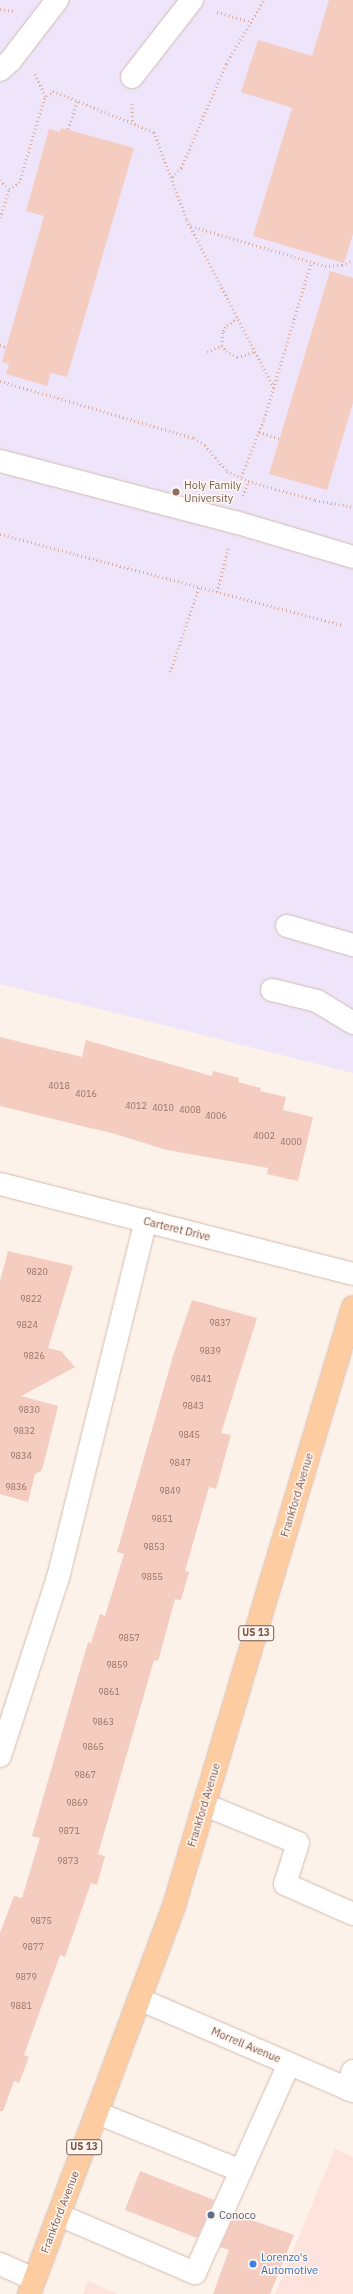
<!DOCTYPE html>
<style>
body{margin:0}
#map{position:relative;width:353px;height:2294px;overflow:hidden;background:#fdf2e9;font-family:"IBM Plex Sans",sans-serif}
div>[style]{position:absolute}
.commercial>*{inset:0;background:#fde2dd}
.education>*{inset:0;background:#efe5fa}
.building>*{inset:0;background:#f4ccc0}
.path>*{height:2.5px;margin-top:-1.25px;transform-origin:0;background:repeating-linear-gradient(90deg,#d9afa2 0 1px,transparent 0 4px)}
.roads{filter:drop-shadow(0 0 1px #d3bbb0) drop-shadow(0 0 1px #d3bbb0)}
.minor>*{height:22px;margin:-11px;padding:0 11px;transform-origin:11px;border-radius:11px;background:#fff}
.major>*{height:22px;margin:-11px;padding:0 11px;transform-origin:11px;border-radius:11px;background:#fdcca1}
.dots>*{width:11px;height:11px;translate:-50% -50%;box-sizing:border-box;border:2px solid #fff7f0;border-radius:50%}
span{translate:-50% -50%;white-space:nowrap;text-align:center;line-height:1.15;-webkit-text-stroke:3px #fff7f0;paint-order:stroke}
.number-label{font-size:9px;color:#987268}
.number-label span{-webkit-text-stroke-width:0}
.shield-label span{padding:1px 3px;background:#fff7f0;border:1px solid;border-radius:3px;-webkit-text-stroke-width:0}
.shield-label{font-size:10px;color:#79544b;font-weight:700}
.education-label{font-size:11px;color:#785e54}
.left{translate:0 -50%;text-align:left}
.street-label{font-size:11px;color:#79544b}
.service-label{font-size:11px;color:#4e5e75}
.shop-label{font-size:11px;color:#366cbe}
</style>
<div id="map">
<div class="commercial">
<div style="clip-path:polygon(335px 2149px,353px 2157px,353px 2294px,275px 2294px)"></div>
<div style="clip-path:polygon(88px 2281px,118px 2294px,83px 2294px)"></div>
</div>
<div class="education">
<div style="clip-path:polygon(0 0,353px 0,353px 1073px,0 984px)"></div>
</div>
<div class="building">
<div style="clip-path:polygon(329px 0,353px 0,353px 234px,344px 263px,253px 236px,292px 108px,241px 92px,258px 40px,312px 56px)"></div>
<div style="clip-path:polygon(62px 128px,134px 148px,67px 377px,51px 373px,47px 386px,6px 374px,9px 364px,2px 362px,44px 216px,26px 211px,49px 129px,59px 132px)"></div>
<div style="clip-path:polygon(330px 271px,353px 278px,353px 403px,327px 490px,269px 474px)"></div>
<div style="clip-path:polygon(0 1037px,82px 1057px,86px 1040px,212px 1076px,213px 1071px,239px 1078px,238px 1082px,261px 1088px,260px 1091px,286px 1097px,283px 1110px,313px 1117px,298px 1181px,267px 1174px,268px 1168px,167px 1150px,115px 1134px,0 1106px)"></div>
<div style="clip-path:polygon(8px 1251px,73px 1266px,48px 1348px,61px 1351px,75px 1367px,21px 1396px,58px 1406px,43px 1466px,41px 1471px,35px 1474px,28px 1502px,0 1494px,0 1281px)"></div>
<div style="clip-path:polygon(192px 1300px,257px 1318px,221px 1433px,231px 1435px,216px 1489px,209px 1487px,185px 1571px,189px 1572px,181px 1600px,175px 1599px,158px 1661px,154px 1660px,98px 1854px,105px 1856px,97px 1885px,91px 1883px,65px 1957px,60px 1955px,24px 2055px,29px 2057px,19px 2083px,14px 2081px,3px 2111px,0 2111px,0 1933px,14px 1896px,22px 1898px,40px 1838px,32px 1836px,88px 1642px,91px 1643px,100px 1614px,105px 1616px,124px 1554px,117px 1552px,173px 1356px)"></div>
<div style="clip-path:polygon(140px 2171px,214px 2200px,197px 2238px,125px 2210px)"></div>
<div style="clip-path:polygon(235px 2214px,294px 2235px,270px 2294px,213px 2294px,229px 2250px,220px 2247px)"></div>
</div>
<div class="path">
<div style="left:0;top:9px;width:14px;rotate:8deg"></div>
<div style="left:217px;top:12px;width:35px;rotate:16deg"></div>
<div style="left:35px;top:74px;width:25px;rotate:64deg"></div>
<div style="left:132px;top:104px;width:19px;rotate:87deg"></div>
<div style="left:68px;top:129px;width:29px;rotate:-72deg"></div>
<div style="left:172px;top:177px;width:13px;rotate:-45deg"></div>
<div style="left:181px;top:168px;width:113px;rotate:-66.6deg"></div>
<div style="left:226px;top:64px;width:74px;rotate:-59.3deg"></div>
<div style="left:0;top:180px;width:13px;rotate:45deg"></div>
<div style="left:0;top:218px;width:30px;rotate:-73deg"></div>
<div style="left:9px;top:189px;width:12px;rotate:-31deg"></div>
<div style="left:19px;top:183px;width:88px;rotate:-73.4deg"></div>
<div style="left:44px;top:99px;width:12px;rotate:-42deg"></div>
<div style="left:53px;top:91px;width:109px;rotate:22.1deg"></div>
<div style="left:154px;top:132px;width:94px;rotate:69.4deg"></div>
<div style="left:187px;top:220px;width:189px;rotate:62.6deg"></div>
<div style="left:191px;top:226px;width:140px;rotate:16.6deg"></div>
<div style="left:325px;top:266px;width:17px;rotate:-3deg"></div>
<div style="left:342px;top:265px;width:12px;rotate:-24deg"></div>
<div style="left:238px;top:318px;width:15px;rotate:143deg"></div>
<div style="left:226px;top:327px;width:7px;rotate:117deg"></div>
<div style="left:223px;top:333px;width:12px;rotate:95deg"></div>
<div style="left:222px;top:345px;width:7px;rotate:56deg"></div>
<div style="left:226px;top:351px;width:13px;rotate:29deg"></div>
<div style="left:237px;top:357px;width:19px;rotate:-16deg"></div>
<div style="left:0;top:345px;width:6px;rotate:18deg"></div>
<div style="left:207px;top:352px;width:17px;rotate:-25deg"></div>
<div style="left:0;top:381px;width:202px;rotate:16.4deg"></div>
<div style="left:194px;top:438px;width:13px;rotate:32deg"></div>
<div style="left:205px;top:445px;width:34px;rotate:50deg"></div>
<div style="left:227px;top:471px;width:23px;rotate:25deg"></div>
<div style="left:248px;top:481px;width:70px;rotate:15.8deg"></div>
<div style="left:315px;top:500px;width:39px;rotate:10deg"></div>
<div style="left:259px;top:432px;width:22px;rotate:18deg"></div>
<div style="left:241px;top:477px;width:62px;rotate:-68.4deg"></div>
<div style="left:264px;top:419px;width:164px;rotate:-73.3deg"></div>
<div style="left:243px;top:496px;width:16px;rotate:-72deg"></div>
<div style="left:0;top:534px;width:355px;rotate:14.9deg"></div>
<div style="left:217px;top:592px;width:45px;rotate:-76deg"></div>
<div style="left:170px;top:672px;width:90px;rotate:-71.2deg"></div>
</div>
<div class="roads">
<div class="minor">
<div style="left:0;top:70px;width:15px;rotate:-42deg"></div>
<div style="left:11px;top:60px;width:76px;rotate:-52.5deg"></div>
<div style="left:132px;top:77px;width:98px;rotate:-52.1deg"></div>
<div style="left:0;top:461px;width:243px;rotate:14.6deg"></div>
<div style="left:235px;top:522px;width:123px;rotate:16.5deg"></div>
<div style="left:287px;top:926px;width:69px;rotate:16.1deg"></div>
<div style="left:272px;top:990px;width:46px;rotate:13.7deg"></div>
<div style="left:317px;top:1001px;width:42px;rotate:31.4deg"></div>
<div style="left:0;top:1184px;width:364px;rotate:14.3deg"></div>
<div style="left:0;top:1756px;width:187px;rotate:-72deg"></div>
<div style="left:58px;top:1578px;width:368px;rotate:-76.2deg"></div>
<div style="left:205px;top:1805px;width:100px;rotate:22.2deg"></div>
<div style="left:298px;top:1843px;width:43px;rotate:107.6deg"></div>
<div style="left:285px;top:1884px;width:74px;rotate:23.8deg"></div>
<div style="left:139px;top:1999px;width:233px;rotate:23.3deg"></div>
<div style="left:347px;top:2089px;width:19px;rotate:-72deg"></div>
<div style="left:97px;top:2113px;width:155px;rotate:21.9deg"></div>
<div style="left:59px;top:2215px;width:148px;rotate:23.1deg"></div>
<div style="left:195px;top:2273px;width:229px;rotate:-65.8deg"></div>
<div style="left:0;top:2264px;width:37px;rotate:24deg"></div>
</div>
<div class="major">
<div style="left:29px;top:2294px;width:414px;rotate:-69.5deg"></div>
<div style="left:174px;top:1906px;width:625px;rotate:-73.36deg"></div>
</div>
</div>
<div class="dots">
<div style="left:176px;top:492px;background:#8d6e63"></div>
<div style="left:211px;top:2215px;background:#5c6f8a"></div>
<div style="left:253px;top:2264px;background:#3f7fe0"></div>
</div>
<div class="number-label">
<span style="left:59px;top:1086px">4018</span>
<span style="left:86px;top:1094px">4016</span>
<span style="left:136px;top:1106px">4012</span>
<span style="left:163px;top:1108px">4010</span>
<span style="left:190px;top:1110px">4008</span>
<span style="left:216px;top:1116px">4006</span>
<span style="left:264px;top:1136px">4002</span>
<span style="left:291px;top:1142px">4000</span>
<span style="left:37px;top:1272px">9820</span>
<span style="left:31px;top:1299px">9822</span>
<span style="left:220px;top:1323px">9837</span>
<span style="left:27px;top:1325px">9824</span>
<span style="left:210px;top:1351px">9839</span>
<span style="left:34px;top:1356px">9826</span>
<span style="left:201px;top:1379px">9841</span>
<span style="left:193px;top:1406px">9843</span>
<span style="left:29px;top:1410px">9830</span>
<span style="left:24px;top:1431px">9832</span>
<span style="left:189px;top:1435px">9845</span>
<span style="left:21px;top:1456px">9834</span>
<span style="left:180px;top:1463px">9847</span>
<span style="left:16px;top:1487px">9836</span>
<span style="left:170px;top:1491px">9849</span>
<span style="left:162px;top:1519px">9851</span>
<span style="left:154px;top:1547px">9853</span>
<span style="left:152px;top:1577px">9855</span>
<span style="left:129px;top:1638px">9857</span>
<span style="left:117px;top:1665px">9859</span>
<span style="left:109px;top:1692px">9861</span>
<span style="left:103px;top:1722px">9863</span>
<span style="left:93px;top:1747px">9865</span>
<span style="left:85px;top:1775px">9867</span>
<span style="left:77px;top:1803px">9869</span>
<span style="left:69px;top:1831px">9871</span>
<span style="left:68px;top:1861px">9873</span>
<span style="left:41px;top:1921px">9875</span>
<span style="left:33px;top:1947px">9877</span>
<span style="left:26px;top:1977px">9879</span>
<span style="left:21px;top:2006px">9881</span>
</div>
<div class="shield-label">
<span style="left:256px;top:1633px">US 13</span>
<span style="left:84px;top:2147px">US 13</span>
</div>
<div class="education-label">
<span class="left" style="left:184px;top:492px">Holy Family<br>University</span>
</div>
<div class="street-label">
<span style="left:177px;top:1229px;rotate:14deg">Carteret Drive</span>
<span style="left:297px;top:1495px;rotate:-73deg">Frankford Avenue</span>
<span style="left:204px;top:1805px;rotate:-73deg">Frankford Avenue</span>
<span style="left:246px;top:2045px;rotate:23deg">Morrell Avenue</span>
<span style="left:60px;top:2212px;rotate:-69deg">Frankford Avenue</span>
</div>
<div class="service-label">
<span class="left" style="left:219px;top:2215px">Conoco</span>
</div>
<div class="shop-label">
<span class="left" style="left:261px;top:2264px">Lorenzo's<br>Automotive</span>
</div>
</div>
